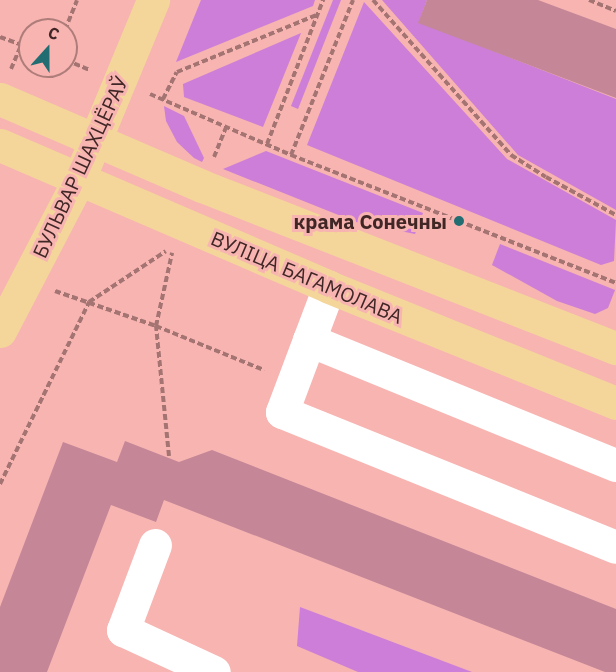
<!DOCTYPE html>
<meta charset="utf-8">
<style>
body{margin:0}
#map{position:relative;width:616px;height:672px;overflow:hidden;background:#f7b4b1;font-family:"IBM Plex Sans",sans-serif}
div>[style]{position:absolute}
.green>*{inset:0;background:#cc7ed8}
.building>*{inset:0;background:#c58798}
.path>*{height:4px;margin-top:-2px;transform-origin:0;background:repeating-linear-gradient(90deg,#a47472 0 6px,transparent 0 9px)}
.minor>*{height:33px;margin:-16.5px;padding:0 16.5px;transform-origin:16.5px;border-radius:16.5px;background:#fff}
.major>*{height:33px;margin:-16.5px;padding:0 16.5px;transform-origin:16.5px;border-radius:16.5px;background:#f4d69a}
.dots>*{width:16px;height:16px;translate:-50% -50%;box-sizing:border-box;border:3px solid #f7b4b1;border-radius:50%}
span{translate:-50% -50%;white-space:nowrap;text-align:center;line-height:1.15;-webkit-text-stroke:6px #f7b4b1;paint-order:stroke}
.street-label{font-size:20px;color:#402726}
.poi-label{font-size:20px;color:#402726;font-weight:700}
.right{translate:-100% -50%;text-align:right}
.north{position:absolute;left:18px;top:18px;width:60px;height:60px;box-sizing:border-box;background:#f7b4b1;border:2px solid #ae7c79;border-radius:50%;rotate:21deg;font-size:16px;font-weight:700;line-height:24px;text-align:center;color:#402726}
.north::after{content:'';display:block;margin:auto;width:21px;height:27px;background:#216d72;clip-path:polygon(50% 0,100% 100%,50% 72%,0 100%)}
</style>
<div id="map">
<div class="green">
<div style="clip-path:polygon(201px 0,315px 0,313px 6px,176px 62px)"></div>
<div style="clip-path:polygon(333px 0,341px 0,298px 109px,291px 106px)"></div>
<div style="clip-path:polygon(382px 0,427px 0,419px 22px,616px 99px,616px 210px,518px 155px)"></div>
<div style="clip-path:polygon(364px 2px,507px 159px,616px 220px,614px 261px,601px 265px,307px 145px)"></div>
<div style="clip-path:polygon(301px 33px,263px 127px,184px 97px,183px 84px)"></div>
<div style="clip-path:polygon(164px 106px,184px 116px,204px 158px,202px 162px,194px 158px,177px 142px,166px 121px)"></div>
<div style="clip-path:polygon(266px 151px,423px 213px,415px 234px,356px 222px,223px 169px)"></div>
<div style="clip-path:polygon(500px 244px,615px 290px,608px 308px,595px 314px,557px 301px,492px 265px)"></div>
<div style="clip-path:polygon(300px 607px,472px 672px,358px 672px,297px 646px)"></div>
</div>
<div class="building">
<div style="clip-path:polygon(427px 0,538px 0,616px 29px,616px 98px,418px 23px)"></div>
<div style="clip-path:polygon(125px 441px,179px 462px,212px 450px,616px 609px,616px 672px,605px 672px,164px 500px,156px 522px,111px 505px,47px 672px,0 672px,0 607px,63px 442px,117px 462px)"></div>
</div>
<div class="path">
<div style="left:373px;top:0;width:208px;rotate:48.3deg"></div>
<div style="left:511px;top:155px;width:41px;rotate:32.2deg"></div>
<div style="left:546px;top:177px;width:80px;rotate:28.5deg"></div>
<div style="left:589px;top:0;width:29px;rotate:22deg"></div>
<div style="left:65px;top:30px;width:32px;rotate:-68deg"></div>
<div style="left:0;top:37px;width:32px;rotate:20deg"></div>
<div style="left:66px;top:60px;width:26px;rotate:23deg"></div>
<div style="left:11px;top:69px;width:26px;rotate:-67deg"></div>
<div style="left:150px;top:94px;width:154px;rotate:23.4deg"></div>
<div style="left:291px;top:155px;width:349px;rotate:21.5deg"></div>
<div style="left:163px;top:99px;width:30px;rotate:-63deg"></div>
<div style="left:177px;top:72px;width:151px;rotate:-22.2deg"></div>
<div style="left:267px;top:144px;width:155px;rotate:-68.7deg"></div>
<div style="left:291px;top:155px;width:167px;rotate:-68.2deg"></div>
<div style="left:214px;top:157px;width:31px;rotate:-68deg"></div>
<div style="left:55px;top:291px;width:107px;rotate:19.1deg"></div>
<div style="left:156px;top:326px;width:117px;rotate:22.2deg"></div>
<div style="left:169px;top:456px;width:131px;rotate:-95.7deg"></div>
<div style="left:156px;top:326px;width:75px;rotate:-77.6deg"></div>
<div style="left:0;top:484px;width:203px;rotate:-63.9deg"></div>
<div style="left:89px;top:302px;width:92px;rotate:-33.5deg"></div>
</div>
<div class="minor">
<div style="left:329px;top:287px;width:57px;rotate:110.7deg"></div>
<div style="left:309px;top:340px;width:331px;rotate:22.2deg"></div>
<div style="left:309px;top:340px;width:77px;rotate:110.6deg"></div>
<div style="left:282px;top:412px;width:360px;rotate:22deg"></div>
<div style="left:155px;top:545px;width:91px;rotate:110.6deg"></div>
<div style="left:123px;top:630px;width:100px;rotate:24.8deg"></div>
</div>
<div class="major">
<div style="left:0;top:99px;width:220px;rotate:23.3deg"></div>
<div style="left:202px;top:186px;width:445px;rotate:21.4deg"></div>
<div style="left:0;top:145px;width:358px;rotate:23.3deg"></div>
<div style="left:329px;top:287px;width:310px;rotate:22deg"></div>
<div style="left:0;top:331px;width:171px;rotate:-62.5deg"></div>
<div style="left:79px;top:179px;width:194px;rotate:-67.5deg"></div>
</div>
<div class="dots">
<div style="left:459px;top:221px;background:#216d72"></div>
</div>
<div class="street-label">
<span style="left:80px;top:167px;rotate:-65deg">БУЛЬВАР ШАХЦЁРАЎ</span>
<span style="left:307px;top:277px;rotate:23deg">ВУЛІЦА БАГАМОЛАВА</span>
</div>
<div class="poi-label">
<span class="right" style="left:447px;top:221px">крама Сонечны</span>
</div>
<div class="north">С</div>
</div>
